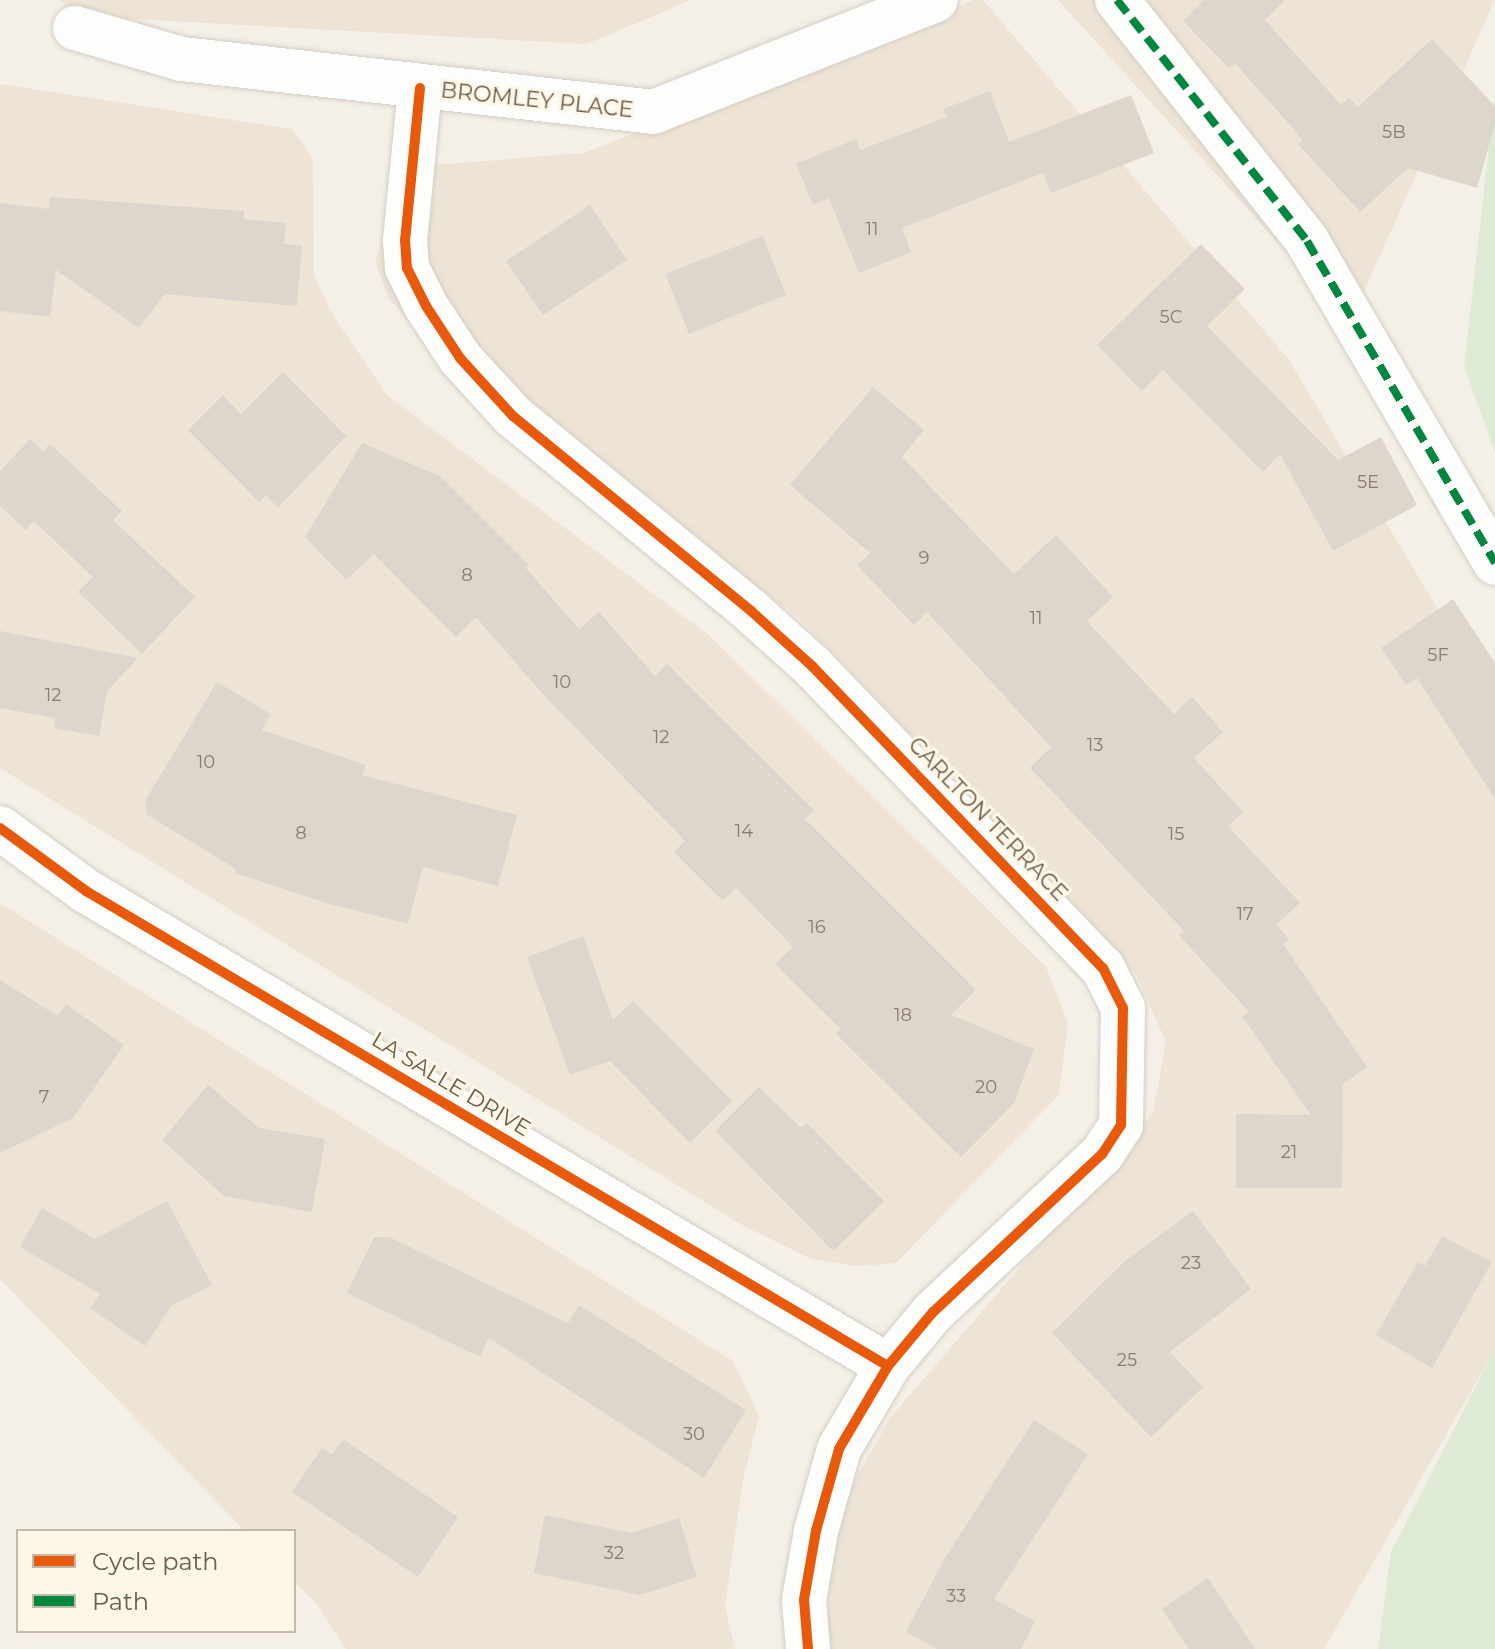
<!DOCTYPE html>
<style>
body{margin:0}
#map{position:relative;width:1495px;height:1649px;overflow:hidden;background:#f4f0e7;font-family:Montserrat,sans-serif}
div>[style]{position:absolute}
.residential>*{inset:0;background:#ede4d5}
.green>*{inset:0;background:#deead3}
.building>*{inset:0;background:#ddd6cd}
.roads{filter:drop-shadow(0 0 2px #d2cdc6) drop-shadow(0 0 2px #d2cdc6)}
.minor>*{height:44px;margin:-22px;padding:0 22px;transform-origin:22px;border-radius:22px;background:#fdfdfb}
.quiet>*{height:8px;margin-top:-4px;transform-origin:0;background:repeating-linear-gradient(90deg,#00873e 0 16px,transparent 0 24px)}
.cycleway>*{height:10px;margin:-5px;padding:0 5px;transform-origin:5px;border-radius:5px;background:#e8590c}
span{translate:-50% -50%;white-space:nowrap;text-align:center;line-height:1.15;-webkit-text-stroke:6px #fdf7e7;paint-order:stroke}
.number-label{font-size:18px;color:#8c7c6e}
.number-label span{-webkit-text-stroke-width:0}
.street-label{font-size:22px;color:#6e5b4b}
.legend{position:absolute;left:16px;top:1529px;width:280px;height:104px;box-sizing:border-box;background:#fdf7e7;border:2px solid #c4b9a9;margin:0;padding:10px 14px;list-style:none;font-size:24px;color:#6e5b4b}
.legend li{display:flex;align-items:center;gap:16px;height:40px}
.legend b{width:40px;border:2px solid #c4b9a9}
</style>
<div id="map">
<div class="residential">
<div style="clip-path:polygon(59px 0,691px 0,587px 44px,77px 16px)"></div>
<div style="clip-path:polygon(974px 0,983px 0,1289px 360px,1495px 705px,1495px 1349px,1324px 1649px,825px 1649px,834px 1518px,890px 1418px,1153px 1113px,1166px 1042px,1137px 976px,1085px 916px,800px 619px,420px 333px,389px 299px,375px 262px,399px 189px,434px 165px,584px 153px)"></div>
<div style="clip-path:polygon(1058px 0,1495px 0,1350px 322px)"></div>
<div style="clip-path:polygon(0 84px,292px 129px,313px 158px,314px 275px,332px 314px,388px 396px,710px 636px,1046px 967px,1068px 1023px,1059px 1095px,896px 1263px,857px 1266px,811px 1259px,742px 1225px,0 768px)"></div>
<div style="clip-path:polygon(0 903px,733px 1361px,759px 1416px,743px 1479px,725px 1606px,735px 1649px,346px 1649px,315px 1602px,294px 1581px,294px 1531px,245px 1531px,0 1279px)"></div>
</div>
<div class="green">
<div style="clip-path:polygon(1495px 94px,1495px 452px,1464px 367px)"></div>
<div style="clip-path:polygon(1495px 1349px,1495px 1649px,1378px 1649px,1391px 1552px)"></div>
</div>
<div class="building">
<div style="clip-path:polygon(1204px 0,1285px 0,1265px 20px,1341px 105px,1349px 98px,1358px 107px,1432px 39px,1495px 106px,1495px 124px,1477px 188px,1408px 168px,1360px 212px,1298px 144px,1303px 140px,1235px 63px,1229px 68px,1183px 21px)"></div>
<div style="clip-path:polygon(990px 91px,1009px 142px,1131px 95px,1154px 153px,1051px 193px,1043px 173px,902px 228px,911px 252px,859px 273px,829px 198px,813px 205px,796px 164px,856px 139px,860px 150px,947px 117px,943px 109px)"></div>
<div style="clip-path:polygon(50px 197px,244px 211px,243px 219px,286px 223px,284px 244px,302px 246px,297px 306px,165px 294px,139px 328px,56px 270px,50px 317px,0 311px,0 203px,49px 209px)"></div>
<div style="clip-path:polygon(590px 205px,627px 260px,543px 315px,506px 261px)"></div>
<div style="clip-path:polygon(763px 236px,786px 295px,689px 334px,665px 274px)"></div>
<div style="clip-path:polygon(1201px 244px,1245px 289px,1207px 326px,1338px 460px,1381px 437px,1417px 505px,1333px 551px,1280px 454px,1263px 472px,1163px 370px,1142px 391px,1097px 345px)"></div>
<div style="clip-path:polygon(283px 372px,346px 436px,278px 508px,266px 495px,259px 502px,188px 430px,223px 395px,241px 414px)"></div>
<div style="clip-path:polygon(873px 387px,924px 430px,902px 457px,1014px 574px,1056px 535px,1113px 597px,1087px 621px,1174px 714px,1192px 697px,1223px 732px,1194px 758px,1243px 812px,1228px 826px,1300px 903px,1276px 925px,1289px 939px,1283px 944px,1367px 1067px,1343px 1084px,1342px 1188px,1236px 1188px,1236px 1114px,1311px 1115px,1242px 1016px,1249px 1012px,1179px 935px,1184px 931px,1030px 768px,1051px 747px,927px 612px,914px 625px,857px 565px,870px 553px,790px 485px)"></div>
<div style="clip-path:polygon(30px 439px,43px 451px,50px 444px,122px 511px,113px 520px,195px 597px,142px 654px,78px 592px,93px 577px,34px 521px,26px 530px,0 506px,0 471px)"></div>
<div style="clip-path:polygon(362px 443px,440px 476px,529px 565px,526px 568px,579px 629px,599px 612px,655px 676px,667px 664px,814px 810px,805px 819px,976px 990px,951px 1015px,1034px 1049px,1014px 1103px,961px 1157px,836px 1034px,841px 1029px,775px 964px,793px 947px,736px 888px,723px 901px,674px 852px,685px 841px,540px 691px,476px 617px,456px 637px,374px 554px,346px 580px,305px 537px)"></div>
<div style="clip-path:polygon(1453px 599px,1495px 663px,1495px 799px,1417px 678px,1406px 685px,1381px 648px)"></div>
<div style="clip-path:polygon(0 631px,138px 658px,107px 691px,99px 736px,54px 728px,55px 718px,0 708px)"></div>
<div style="clip-path:polygon(217px 682px,271px 714px,262px 730px,366px 765px,362px 775px,517px 815px,498px 886px,423px 867px,408px 924px,330px 904px,235px 873px,236px 869px,146px 814px,146px 799px)"></div>
<div style="clip-path:polygon(583px 936px,613px 1020px,633px 1001px,732px 1101px,690px 1143px,610px 1061px,570px 1075px,527px 957px)"></div>
<div style="clip-path:polygon(0 980px,58px 1016px,66px 1004px,124px 1045px,73px 1118px,0 1153px)"></div>
<div style="clip-path:polygon(208px 1085px,259px 1128px,325px 1139px,312px 1212px,224px 1196px,162px 1140px)"></div>
<div style="clip-path:polygon(759px 1087px,801px 1128px,807px 1123px,884px 1201px,833px 1251px,715px 1131px)"></div>
<div style="clip-path:polygon(167px 1201px,212px 1285px,171px 1306px,145px 1346px,90px 1308px,100px 1294px,20px 1247px,42px 1208px,95px 1239px)"></div>
<div style="clip-path:polygon(1193px 1211px,1251px 1289px,1170px 1352px,1203px 1387px,1151px 1437px,1052px 1333px,1125px 1261px)"></div>
<div style="clip-path:polygon(1442px 1236px,1492px 1262px,1432px 1368px,1376px 1335px,1418px 1262px,1425px 1266px)"></div>
<div style="clip-path:polygon(374px 1237px,389px 1237px,568px 1323px,579px 1305px,746px 1410px,704px 1478px,489px 1338px,480px 1357px,347px 1293px)"></div>
<div style="clip-path:polygon(1034px 1420px,1088px 1454px,994px 1599px,1035px 1621px,1021px 1649px,937px 1649px,906px 1632px,945px 1558px)"></div>
<div style="clip-path:polygon(343px 1439px,458px 1517px,418px 1577px,292px 1492px,322px 1448px,332px 1455px)"></div>
<div style="clip-path:polygon(545px 1515px,631px 1533px,679px 1518px,697px 1577px,640px 1595px,534px 1573px)"></div>
<div style="clip-path:polygon(1208px 1578px,1255px 1649px,1189px 1649px,1162px 1609px)"></div>
</div>
<div class="roads">
<div class="minor">
<div style="left:1117px;top:0;width:307px;rotate:51.7deg"></div>
<div style="left:1307px;top:241px;width:373px;rotate:59.7deg"></div>
<div style="left:75px;top:28px;width:111px;rotate:16.2deg"></div>
<div style="left:182px;top:59px;width:474px;rotate:6.4deg"></div>
<div style="left:653px;top:112px;width:304px;rotate:-21.6deg"></div>
<div style="left:420px;top:88px;width:153px;rotate:95.6deg"></div>
<div style="left:405px;top:240px;width:28px;rotate:86deg"></div>
<div style="left:407px;top:268px;width:42px;rotate:63.4deg"></div>
<div style="left:426px;top:306px;width:62px;rotate:56.8deg"></div>
<div style="left:460px;top:358px;width:79px;rotate:47.6deg"></div>
<div style="left:513px;top:416px;width:308px;rotate:39.3deg"></div>
<div style="left:751px;top:611px;width:82px;rotate:42deg"></div>
<div style="left:812px;top:666px;width:419px;rotate:46.1deg"></div>
<div style="left:1103px;top:968px;width:45px;rotate:63.4deg"></div>
<div style="left:1123px;top:1008px;width:117px;rotate:91deg"></div>
<div style="left:1121px;top:1125px;width:35px;rotate:123deg"></div>
<div style="left:1102px;top:1154px;width:231px;rotate:136.9deg"></div>
<div style="left:933px;top:1312px;width:70px;rotate:129.8deg"></div>
<div style="left:888px;top:1366px;width:96px;rotate:120.6deg"></div>
<div style="left:839px;top:1449px;width:85px;rotate:105.7deg"></div>
<div style="left:816px;top:1531px;width:70px;rotate:99.9deg"></div>
<div style="left:804px;top:1600px;width:49px;rotate:85.3deg"></div>
<div style="left:0;top:828px;width:107px;rotate:36.2deg"></div>
<div style="left:86px;top:891px;width:932px;rotate:30.64deg"></div>
</div>
</div>
<div class="quiet">
<div style="left:1117px;top:0;width:307px;rotate:51.7deg"></div>
<div style="left:1307px;top:241px;width:373px;rotate:59.7deg"></div>
</div>
<div class="cycleway">
<div style="left:420px;top:88px;width:153px;rotate:95.6deg"></div>
<div style="left:405px;top:240px;width:28px;rotate:86deg"></div>
<div style="left:407px;top:268px;width:42px;rotate:63.4deg"></div>
<div style="left:426px;top:306px;width:62px;rotate:56.8deg"></div>
<div style="left:460px;top:358px;width:79px;rotate:47.6deg"></div>
<div style="left:513px;top:416px;width:308px;rotate:39.3deg"></div>
<div style="left:751px;top:611px;width:82px;rotate:42deg"></div>
<div style="left:812px;top:666px;width:419px;rotate:46.1deg"></div>
<div style="left:1103px;top:968px;width:45px;rotate:63.4deg"></div>
<div style="left:1123px;top:1008px;width:117px;rotate:91deg"></div>
<div style="left:1121px;top:1125px;width:35px;rotate:123deg"></div>
<div style="left:1102px;top:1154px;width:231px;rotate:136.9deg"></div>
<div style="left:933px;top:1312px;width:70px;rotate:129.8deg"></div>
<div style="left:888px;top:1366px;width:96px;rotate:120.6deg"></div>
<div style="left:839px;top:1449px;width:85px;rotate:105.7deg"></div>
<div style="left:816px;top:1531px;width:70px;rotate:99.9deg"></div>
<div style="left:804px;top:1600px;width:49px;rotate:85.3deg"></div>
<div style="left:0;top:828px;width:107px;rotate:36.2deg"></div>
<div style="left:86px;top:891px;width:932px;rotate:30.64deg"></div>
</div>
<div class="number-label">
<span style="left:1394px;top:132px">5B</span>
<span style="left:872px;top:229px">11</span>
<span style="left:1171px;top:317px">5C</span>
<span style="left:1368px;top:482px">5E</span>
<span style="left:924px;top:558px">9</span>
<span style="left:467px;top:575px">8</span>
<span style="left:1036px;top:618px">11</span>
<span style="left:1438px;top:655px">5F</span>
<span style="left:562px;top:682px">10</span>
<span style="left:53px;top:695px">12</span>
<span style="left:661px;top:737px">12</span>
<span style="left:1095px;top:745px">13</span>
<span style="left:206px;top:762px">10</span>
<span style="left:744px;top:831px">14</span>
<span style="left:301px;top:833px">8</span>
<span style="left:1176px;top:834px">15</span>
<span style="left:1245px;top:914px">17</span>
<span style="left:817px;top:927px">16</span>
<span style="left:903px;top:1015px">18</span>
<span style="left:986px;top:1087px">20</span>
<span style="left:44px;top:1097px">7</span>
<span style="left:1289px;top:1152px">21</span>
<span style="left:1191px;top:1263px">23</span>
<span style="left:1127px;top:1360px">25</span>
<span style="left:694px;top:1434px">30</span>
<span style="left:614px;top:1553px">32</span>
<span style="left:956px;top:1596px">33</span>
</div>
<div class="street-label">
<span style="left:537px;top:100px;rotate:6deg">BROMLEY PLACE</span>
<span style="left:988px;top:819px;rotate:46deg">CARLTON TERRACE</span>
<span style="left:451px;top:1084px;rotate:31deg">LA SALLE DRIVE</span>
</div>
<ul class="legend">
<li><b style="height:10px;background:#e8590c"></b>Cycle path</li>
<li><b style="height:10px;background:#00873e"></b>Path</li>
</ul>
</div>
